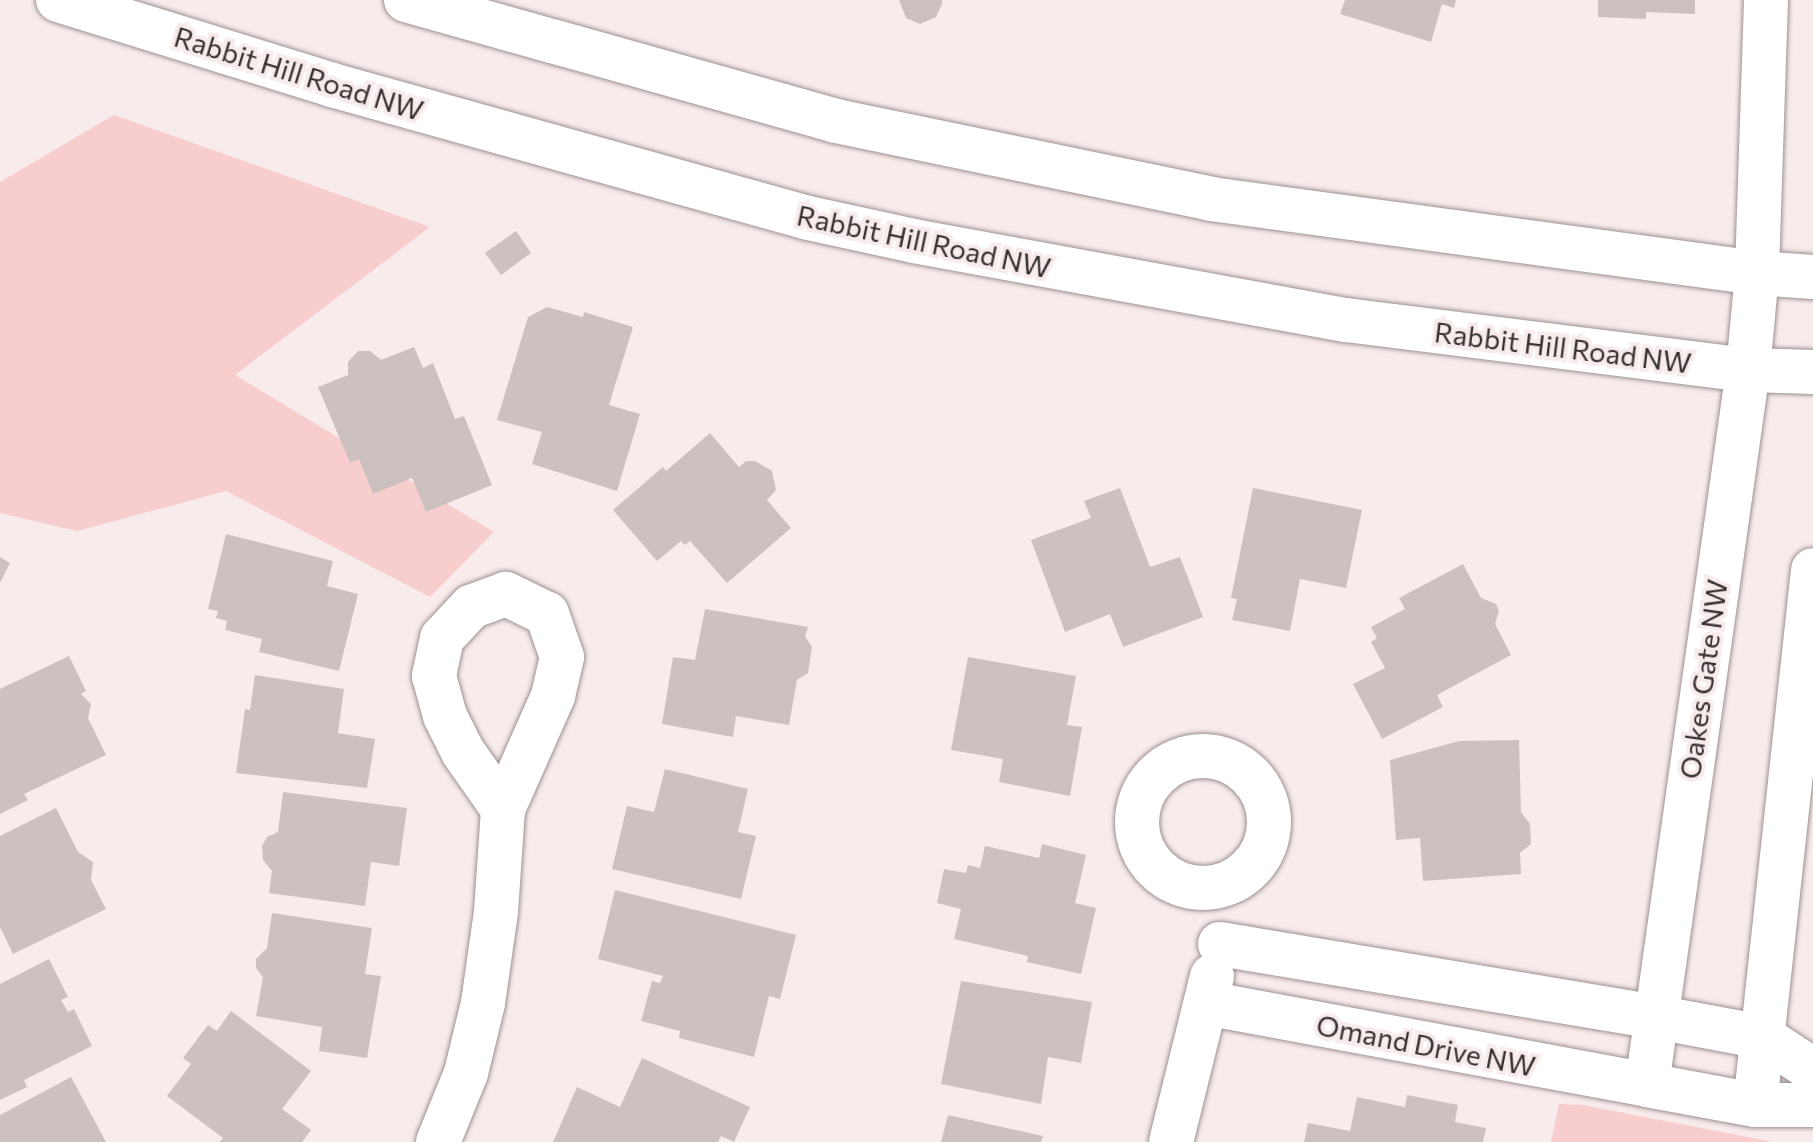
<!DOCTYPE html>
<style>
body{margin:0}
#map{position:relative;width:1813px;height:1142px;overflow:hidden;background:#f8ebeb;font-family:Commissioner,sans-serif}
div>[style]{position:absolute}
.green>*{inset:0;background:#f7cdcd}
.building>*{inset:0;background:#cdc1c0}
.roads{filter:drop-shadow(0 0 2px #9d9191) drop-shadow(0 0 2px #9d9191)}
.minor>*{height:44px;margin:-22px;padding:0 22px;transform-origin:22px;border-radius:22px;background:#fff}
.minor>.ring{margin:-22px;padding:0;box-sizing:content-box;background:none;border:44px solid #fff;border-radius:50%}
.tertiary>*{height:44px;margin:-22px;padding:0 22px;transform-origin:22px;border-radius:22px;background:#fff}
.secondary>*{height:44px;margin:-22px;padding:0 22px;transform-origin:22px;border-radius:22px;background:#fff}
span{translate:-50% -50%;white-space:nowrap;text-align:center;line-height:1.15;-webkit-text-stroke:8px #f8ebeb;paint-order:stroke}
.street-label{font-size:28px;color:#363131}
</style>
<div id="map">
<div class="green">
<div style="clip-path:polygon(114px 115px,430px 227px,235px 375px,494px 532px,430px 597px,226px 491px,77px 531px,0 513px,0 182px)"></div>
<div style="clip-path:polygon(1559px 1104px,1583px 1105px,1773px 1142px,1551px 1142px)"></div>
</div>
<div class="building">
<div style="clip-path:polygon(899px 0,942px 0,942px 4px,936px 17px,920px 24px,906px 18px)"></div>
<div style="clip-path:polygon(1345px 0,1456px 0,1454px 8px,1442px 4px,1431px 42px,1340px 14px)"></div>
<div style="clip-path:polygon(1598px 0,1695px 0,1695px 14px,1646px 12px,1646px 19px,1598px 17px)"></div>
<div style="clip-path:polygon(516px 231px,531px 253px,501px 275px,485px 253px)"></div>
<div style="clip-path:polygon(547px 307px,583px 317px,584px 312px,633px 327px,609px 405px,640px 414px,617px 491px,532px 464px,542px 432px,497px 420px,528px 317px)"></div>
<div style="clip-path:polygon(414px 347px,423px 368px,433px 363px,455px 419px,464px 416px,492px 485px,426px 512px,412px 478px,373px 494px,359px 459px,350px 463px,318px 387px,348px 375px,348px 362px,358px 351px,370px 351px,381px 360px)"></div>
<div style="clip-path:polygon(710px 433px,739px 467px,746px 461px,755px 461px,772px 471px,776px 490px,767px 500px,791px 528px,727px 583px,690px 541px,685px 545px,681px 541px,657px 561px,613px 510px,663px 467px,666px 471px)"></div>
<div style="clip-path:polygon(1120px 488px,1150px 567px,1180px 557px,1203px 617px,1123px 647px,1110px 614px,1065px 632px,1031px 540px,1091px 518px,1084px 501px)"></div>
<div style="clip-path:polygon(1253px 488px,1362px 510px,1346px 588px,1300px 579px,1290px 631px,1232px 620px,1237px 599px,1231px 598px)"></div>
<div style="clip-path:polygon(226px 534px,333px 561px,327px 586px,358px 594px,339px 671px,259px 652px,262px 639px,225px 630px,227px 621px,216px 618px,218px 611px,208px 609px)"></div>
<div style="clip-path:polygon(0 557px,10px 563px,0 583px)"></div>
<div style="clip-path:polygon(1463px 564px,1481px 598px,1496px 604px,1499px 611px,1495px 624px,1511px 655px,1437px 695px,1443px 707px,1382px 739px,1353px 684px,1385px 668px,1371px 642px,1377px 638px,1371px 627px,1405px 609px,1399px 598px)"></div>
<div style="clip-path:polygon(705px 609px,808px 627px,805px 636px,812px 647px,808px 673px,797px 680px,789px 725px,736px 716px,733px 737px,662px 724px,673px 657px,695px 660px)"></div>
<div style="clip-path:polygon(69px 656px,86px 691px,81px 694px,91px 704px,88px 718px,106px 755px,24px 794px,28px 800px,0 814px,0 689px)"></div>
<div style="clip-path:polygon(968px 657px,1076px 676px,1067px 725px,1082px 727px,1070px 796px,999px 782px,1003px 759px,951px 750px)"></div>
<div style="clip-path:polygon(255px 675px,344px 689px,338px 733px,375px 739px,367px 788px,236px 773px,245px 709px,250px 710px)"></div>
<div style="clip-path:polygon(1519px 740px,1521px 812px,1530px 824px,1531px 844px,1520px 853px,1521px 874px,1423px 881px,1420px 838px,1396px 840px,1390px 760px,1459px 741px)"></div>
<div style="clip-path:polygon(665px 769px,748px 789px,738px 832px,756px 836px,741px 899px,612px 869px,627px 806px,654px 812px)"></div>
<div style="clip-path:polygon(283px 792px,407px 808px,399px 866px,371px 862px,365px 906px,269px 893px,272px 871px,263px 860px,262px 846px,267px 837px,278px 832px)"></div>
<div style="clip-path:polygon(56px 808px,78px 852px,93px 862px,91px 880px,106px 909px,13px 954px,0 927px,0 836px)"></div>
<div style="clip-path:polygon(1042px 844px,1086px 855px,1075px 903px,1096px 908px,1081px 974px,1027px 962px,1028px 956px,954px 939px,961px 909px,937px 903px,944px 869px,966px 873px,968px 865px,980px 868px,985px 846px,1039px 858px)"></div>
<div style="clip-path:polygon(615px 890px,796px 935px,780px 999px,769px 996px,754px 1057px,679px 1038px,680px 1031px,641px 1021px,652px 981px,660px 983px,663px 976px,598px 959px)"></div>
<div style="clip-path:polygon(272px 913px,372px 928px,365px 974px,381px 976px,367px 1058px,319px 1051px,322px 1027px,256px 1016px,263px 977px,256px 968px,256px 959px,267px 948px)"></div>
<div style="clip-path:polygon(49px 959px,68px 997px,61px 1000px,68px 1012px,74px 1009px,92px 1046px,24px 1080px,27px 1087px,0 1100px,0 984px)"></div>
<div style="clip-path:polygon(961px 981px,1092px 1002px,1081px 1063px,1048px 1057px,1041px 1104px,941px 1084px)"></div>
<div style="clip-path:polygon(231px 1011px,311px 1071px,282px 1109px,311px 1130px,302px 1142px,220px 1142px,223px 1138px,167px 1096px,191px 1064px,183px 1058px,208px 1025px,217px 1031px)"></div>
<div style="clip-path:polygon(642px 1058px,750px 1107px,734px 1142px,721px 1136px,718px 1142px,553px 1142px,577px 1087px,620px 1107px)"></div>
<div style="clip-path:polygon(71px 1077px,106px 1142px,0 1142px,0 1115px)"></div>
<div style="clip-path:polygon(1407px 1095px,1458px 1105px,1455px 1122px,1486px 1128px,1483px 1142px,1304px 1142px,1308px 1123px,1350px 1131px,1357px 1097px,1405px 1107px)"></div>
<div style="clip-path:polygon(948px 1115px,1043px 1136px,1041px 1142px,941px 1142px)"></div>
</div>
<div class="roads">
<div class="minor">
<div class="ring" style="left:1137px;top:756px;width:88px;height:88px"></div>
<div style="left:1220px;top:944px;width:442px;rotate:9.5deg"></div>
<div style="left:1206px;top:1003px;width:449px;rotate:10.5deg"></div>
<div style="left:438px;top:1142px;width:74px;rotate:-67.9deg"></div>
<div style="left:466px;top:1073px;width:72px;rotate:-76.3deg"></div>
<div style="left:483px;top:1003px;width:92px;rotate:-81.9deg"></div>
<div style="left:496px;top:912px;width:103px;rotate:-86.1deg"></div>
<div style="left:503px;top:809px;width:124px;rotate:-66.1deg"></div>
<div style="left:553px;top:696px;width:40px;rotate:-77deg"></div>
<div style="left:562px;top:657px;width:46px;rotate:-109.2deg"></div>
<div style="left:547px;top:614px;width:46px;rotate:-154deg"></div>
<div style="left:506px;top:594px;width:37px;rotate:160deg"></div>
<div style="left:471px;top:607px;width:42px;rotate:133.1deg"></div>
<div style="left:442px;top:638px;width:39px;rotate:102deg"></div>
<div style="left:434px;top:676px;width:41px;rotate:74.6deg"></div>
<div style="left:445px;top:716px;width:40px;rotate:63.4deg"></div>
<div style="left:463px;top:752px;width:70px;rotate:54.9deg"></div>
<div style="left:1171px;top:1142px;width:171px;rotate:-76.1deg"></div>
</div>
<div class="tertiary">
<div style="left:1766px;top:0;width:273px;rotate:91.9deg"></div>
<div style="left:1757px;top:273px;width:97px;rotate:95.3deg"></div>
<div style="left:1748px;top:370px;width:722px;rotate:98.04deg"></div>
<div style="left:1647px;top:1085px;width:110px;rotate:10.5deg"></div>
<div style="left:1755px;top:1105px;width:58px"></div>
<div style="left:1656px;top:1017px;width:109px;rotate:10.6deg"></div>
<div style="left:1763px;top:1037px;width:60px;rotate:33.4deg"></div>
<div style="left:1755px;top:1105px;width:538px;rotate:-83.81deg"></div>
</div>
<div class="secondary">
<div style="left:58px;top:0;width:287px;rotate:17.2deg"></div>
<div style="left:332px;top:85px;width:494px;rotate:15.6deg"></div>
<div style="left:808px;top:218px;width:108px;rotate:12.2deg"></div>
<div style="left:914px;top:241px;width:439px;rotate:10.4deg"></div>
<div style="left:1346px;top:320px;width:405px;rotate:7.1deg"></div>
<div style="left:1748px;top:370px;width:65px;rotate:1.8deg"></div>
<div style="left:406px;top:0;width:447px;rotate:15.7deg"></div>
<div style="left:836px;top:121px;width:383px;rotate:11.7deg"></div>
<div style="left:1211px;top:199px;width:551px;rotate:7.72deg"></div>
<div style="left:1757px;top:273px;width:56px;rotate:4.1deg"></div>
</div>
</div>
<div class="street-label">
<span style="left:299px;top:73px;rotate:17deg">Rabbit Hill Road NW</span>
<span style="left:924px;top:241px;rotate:12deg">Rabbit Hill Road NW</span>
<span style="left:1563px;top:347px;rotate:7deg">Rabbit Hill Road NW</span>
<span style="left:1703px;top:679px;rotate:-82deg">Oakes Gate NW</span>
<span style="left:1426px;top:1045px;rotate:11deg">Omand Drive NW</span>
</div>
</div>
